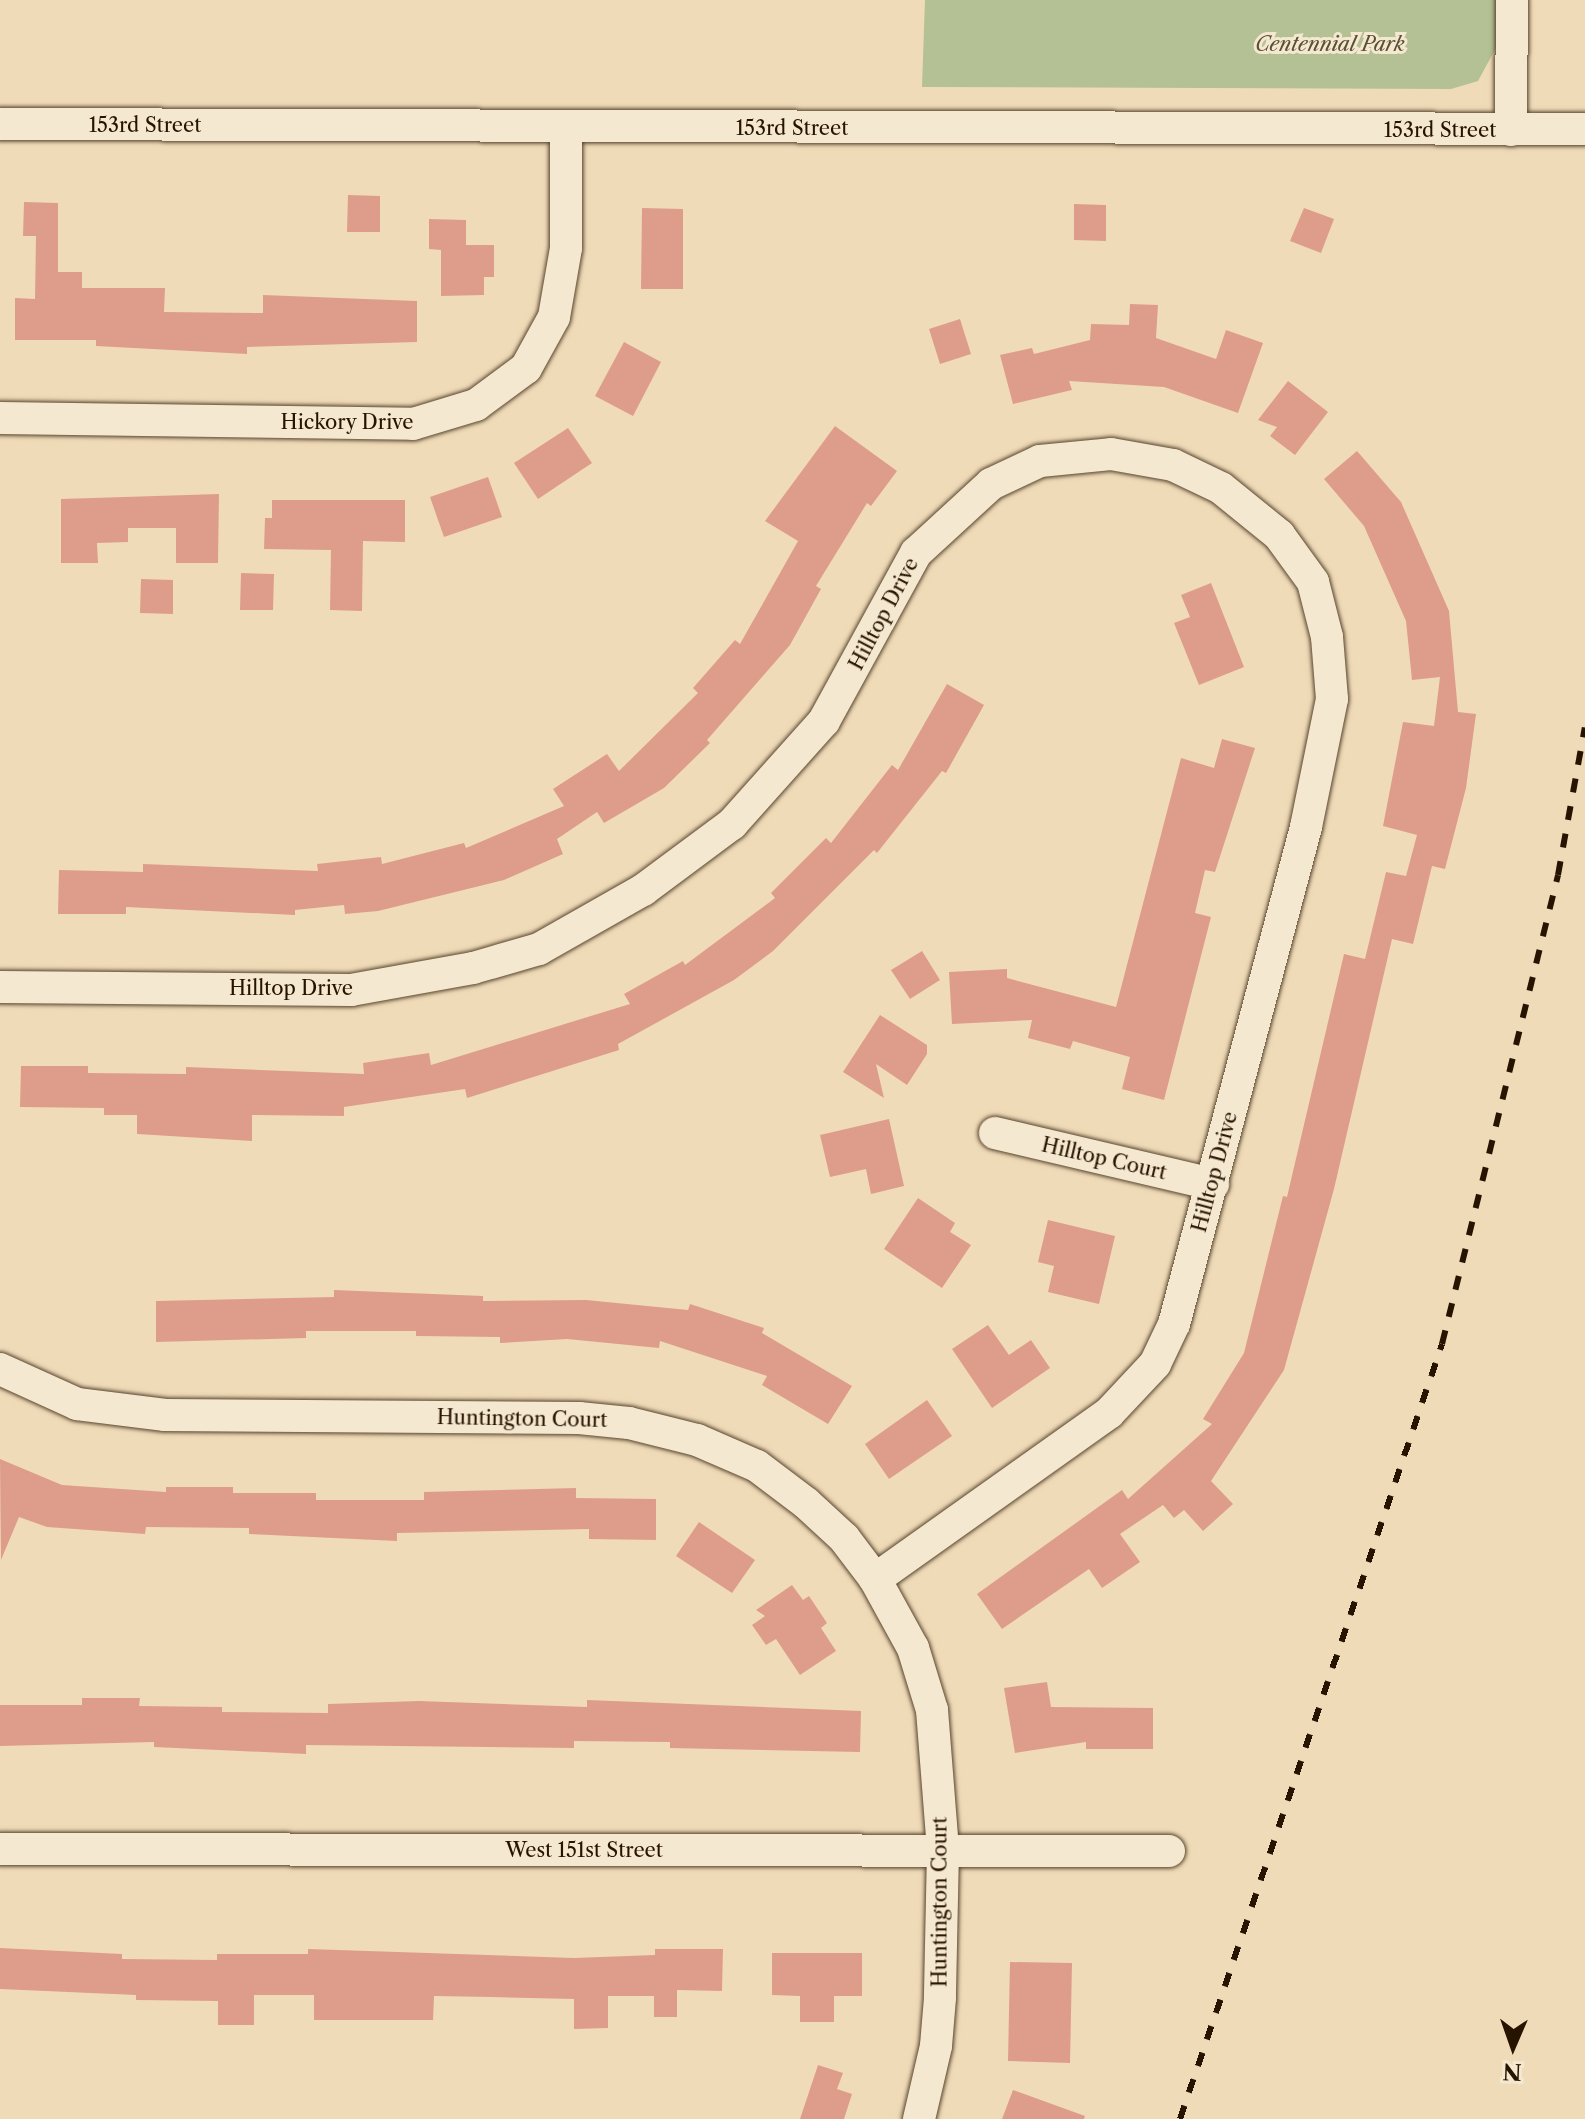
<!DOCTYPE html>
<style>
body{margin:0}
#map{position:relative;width:1585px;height:2119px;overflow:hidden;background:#f0dbb8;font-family:"Libre Caslon Text",serif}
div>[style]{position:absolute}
.green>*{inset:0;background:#b3c194}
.building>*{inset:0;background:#de9d8a}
.roads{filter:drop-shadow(0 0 2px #58452e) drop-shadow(0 0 2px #58452e)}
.minor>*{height:32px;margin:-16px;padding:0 16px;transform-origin:16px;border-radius:16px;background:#f5e8d1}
.rail>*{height:6px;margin-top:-3px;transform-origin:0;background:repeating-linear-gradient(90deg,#261300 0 14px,transparent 0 28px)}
span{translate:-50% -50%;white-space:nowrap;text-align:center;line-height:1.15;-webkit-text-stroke:6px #f5e8d1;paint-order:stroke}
.park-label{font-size:20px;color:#575034;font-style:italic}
.street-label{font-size:20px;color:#261300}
.north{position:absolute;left:1473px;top:2007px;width:80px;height:80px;-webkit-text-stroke:6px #f5e8d1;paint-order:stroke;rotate:182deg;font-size:22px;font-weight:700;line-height:32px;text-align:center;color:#261300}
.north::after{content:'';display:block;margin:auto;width:28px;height:36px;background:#261300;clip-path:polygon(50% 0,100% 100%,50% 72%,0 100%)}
</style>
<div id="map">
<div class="green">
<div style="clip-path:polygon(925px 0,1498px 0,1497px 46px,1478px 81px,1451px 89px,922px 87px)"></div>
</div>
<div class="building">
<div style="clip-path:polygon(348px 195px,380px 196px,380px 232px,347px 232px)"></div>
<div style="clip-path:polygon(24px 202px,58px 203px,58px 272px,82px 272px,82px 288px,165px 288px,164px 312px,263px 313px,263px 295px,417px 301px,417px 342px,247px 347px,247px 354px,96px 346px,96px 340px,15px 340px,15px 298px,35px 299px,36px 236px,23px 236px)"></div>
<div style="clip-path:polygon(1074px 204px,1106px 205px,1106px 241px,1074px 240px)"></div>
<div style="clip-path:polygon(642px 208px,683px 209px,683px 289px,641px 289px)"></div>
<div style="clip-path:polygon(1304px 208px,1334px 219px,1321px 253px,1290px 241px)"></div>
<div style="clip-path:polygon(429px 219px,466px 220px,466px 245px,494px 245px,494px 277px,484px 277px,484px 295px,441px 296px,441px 250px,429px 249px)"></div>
<div style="clip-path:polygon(1130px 304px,1158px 305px,1156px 338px,1216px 359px,1226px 330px,1263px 343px,1238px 413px,1164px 387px,1069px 381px,1072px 390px,1013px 404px,1000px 355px,1032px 348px,1034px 354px,1090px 340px,1091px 324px,1129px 325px)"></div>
<div style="clip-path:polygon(960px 319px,971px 354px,940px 364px,929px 329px)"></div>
<div style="clip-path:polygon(624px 342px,661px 362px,633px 416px,595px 396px)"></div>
<div style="clip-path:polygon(1288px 381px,1328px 412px,1295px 455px,1270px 436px,1277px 427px,1258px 420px)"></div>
<div style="clip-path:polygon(835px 426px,897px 471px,871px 506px,867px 503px,816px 586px,821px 589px,790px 645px,707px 740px,710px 743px,664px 788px,604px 823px,597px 812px,557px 839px,563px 854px,504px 880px,378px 911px,345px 914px,344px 905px,295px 910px,295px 915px,126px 907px,126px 914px,58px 914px,59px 870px,143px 872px,143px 864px,318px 871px,317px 864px,381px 857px,382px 864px,464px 843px,466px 848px,564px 806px,553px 789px,607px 754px,619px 771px,698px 693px,693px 688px,735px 640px,740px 644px,798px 541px,765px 521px)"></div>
<div style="clip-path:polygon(568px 428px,592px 463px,538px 499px,514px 463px)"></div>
<div style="clip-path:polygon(1357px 451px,1401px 502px,1449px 611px,1458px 712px,1476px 714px,1466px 788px,1445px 869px,1432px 866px,1413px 944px,1392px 939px,1334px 1189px,1284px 1370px,1211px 1481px,1233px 1504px,1203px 1531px,1184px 1510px,1174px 1518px,1163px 1505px,1120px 1534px,1140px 1562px,1102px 1588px,1089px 1569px,1002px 1629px,977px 1594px,1122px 1490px,1128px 1499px,1212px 1424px,1203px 1419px,1244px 1353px,1283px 1196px,1287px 1197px,1344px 954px,1365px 959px,1386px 872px,1406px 876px,1417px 835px,1383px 826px,1403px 722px,1434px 726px,1440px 677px,1412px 680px,1406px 621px,1364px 526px,1324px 479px)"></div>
<div style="clip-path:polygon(488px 477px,502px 517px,444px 537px,430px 497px)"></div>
<div style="clip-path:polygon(219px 494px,218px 563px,176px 563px,176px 528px,128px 528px,128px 542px,97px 543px,98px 563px,61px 563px,61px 499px)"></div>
<div style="clip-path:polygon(272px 500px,405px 500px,405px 542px,363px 541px,362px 611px,330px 610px,331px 550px,264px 549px,265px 518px,272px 518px)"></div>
<div style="clip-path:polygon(241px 573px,274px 574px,273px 610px,240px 610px)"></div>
<div style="clip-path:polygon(141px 579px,173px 580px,173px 614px,140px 613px)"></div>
<div style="clip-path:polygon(1211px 583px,1244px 667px,1199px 685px,1174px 623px,1190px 617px,1181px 595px)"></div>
<div style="clip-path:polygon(947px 684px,984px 705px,946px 773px,942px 771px,877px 853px,874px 850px,773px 951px,734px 980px,618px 1044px,619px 1050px,467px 1098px,465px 1089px,344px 1107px,344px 1116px,252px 1115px,252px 1141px,137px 1134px,137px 1115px,104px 1115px,104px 1108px,20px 1107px,21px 1066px,88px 1066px,88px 1073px,186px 1074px,186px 1067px,364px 1074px,363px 1063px,429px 1053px,431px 1065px,630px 1004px,624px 994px,683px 961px,685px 965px,775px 898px,771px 893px,826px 838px,831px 843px,892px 765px,898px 770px)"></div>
<div style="clip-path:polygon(1222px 739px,1255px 748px,1215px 872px,1205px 870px,1195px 913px,1211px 917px,1164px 1100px,1122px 1089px,1130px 1057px,1073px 1041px,1070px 1049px,1028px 1038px,1032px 1020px,952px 1024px,949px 972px,1007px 969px,1007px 978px,1116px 1007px,1181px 758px,1214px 768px)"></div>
<div style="clip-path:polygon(922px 951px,940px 980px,910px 999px,891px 970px)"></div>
<div style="clip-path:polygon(880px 1015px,927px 1045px,927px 1054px,907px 1085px,876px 1064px,884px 1098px,843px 1072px)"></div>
<div style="clip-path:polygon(889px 1119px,904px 1186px,871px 1194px,866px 1169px,830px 1177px,820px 1135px)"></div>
<div style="clip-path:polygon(918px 1198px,955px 1223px,950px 1232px,971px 1245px,942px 1288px,884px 1249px)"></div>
<div style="clip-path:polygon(1048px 1220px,1115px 1236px,1099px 1304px,1048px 1292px,1054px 1266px,1038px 1262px)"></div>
<div style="clip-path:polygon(334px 1290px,483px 1296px,483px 1301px,586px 1300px,688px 1310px,690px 1304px,764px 1328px,762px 1333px,852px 1386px,828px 1424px,762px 1385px,767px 1376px,660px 1341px,659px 1348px,567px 1339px,500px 1343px,500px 1337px,416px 1336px,416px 1331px,306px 1331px,306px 1338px,156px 1342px,156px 1301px,334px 1297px)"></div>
<div style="clip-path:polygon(988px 1325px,1009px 1355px,1031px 1340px,1050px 1368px,992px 1408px,952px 1349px)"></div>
<div style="clip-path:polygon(927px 1400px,952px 1436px,889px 1479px,865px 1444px)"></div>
<div style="clip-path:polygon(0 1459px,62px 1485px,166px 1492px,166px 1487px,233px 1487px,233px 1493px,316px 1493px,316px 1500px,424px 1500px,424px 1492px,576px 1488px,576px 1498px,656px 1499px,656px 1540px,589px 1539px,589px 1529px,397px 1533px,397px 1541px,249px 1534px,249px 1528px,146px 1527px,145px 1534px,47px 1527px,19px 1517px,1px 1560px)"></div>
<div style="clip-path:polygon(699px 1522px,755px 1560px,732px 1593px,676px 1556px)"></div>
<div style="clip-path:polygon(792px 1585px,803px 1600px,809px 1596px,827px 1623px,821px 1628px,836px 1651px,800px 1675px,776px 1639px,766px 1645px,752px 1625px,765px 1616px,756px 1610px)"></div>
<div style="clip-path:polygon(1047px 1682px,1051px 1707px,1153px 1708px,1153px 1749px,1086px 1749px,1086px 1742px,1015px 1753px,1004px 1688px)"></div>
<div style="clip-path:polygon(82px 1698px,140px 1698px,139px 1706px,222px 1707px,222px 1712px,328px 1713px,328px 1704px,419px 1701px,587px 1707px,587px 1700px,861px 1711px,860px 1752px,670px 1748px,670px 1742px,574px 1741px,574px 1748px,306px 1745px,306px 1754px,154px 1747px,154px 1742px,0 1746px,0 1705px,82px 1705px)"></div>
<div style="clip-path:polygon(0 1948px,122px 1954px,122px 1959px,217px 1960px,217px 1954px,308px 1954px,308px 1949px,574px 1958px,655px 1955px,655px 1949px,723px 1949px,722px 1991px,677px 1990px,677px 2017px,654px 2017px,654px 1996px,608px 1996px,608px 2028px,574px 2029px,574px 1999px,491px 1997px,434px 1996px,433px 2020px,314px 2020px,314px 1995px,254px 1995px,254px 2025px,218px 2025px,218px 2001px,136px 2000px,136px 1995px,0 1989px)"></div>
<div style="clip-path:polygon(772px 1953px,862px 1953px,862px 1996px,834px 1996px,834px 2022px,800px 2022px,800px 1996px,772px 1995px)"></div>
<div style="clip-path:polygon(1010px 1962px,1072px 1963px,1070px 2063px,1008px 2061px)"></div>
<div style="clip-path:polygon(818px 2065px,843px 2073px,837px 2089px,852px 2094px,844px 2119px,800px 2119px)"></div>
<div style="clip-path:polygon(1013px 2090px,1085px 2116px,1084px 2119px,1002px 2119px)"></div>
</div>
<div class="roads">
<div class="minor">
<div style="left:0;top:124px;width:1585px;rotate:0.18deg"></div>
<div style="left:1511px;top:130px;width:130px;rotate:-89.6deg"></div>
<div style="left:0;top:418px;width:413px;rotate:0.8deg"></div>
<div style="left:413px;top:424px;width:66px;rotate:-16.8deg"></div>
<div style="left:476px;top:405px;width:62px;rotate:-36.5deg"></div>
<div style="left:526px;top:368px;width:58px;rotate:-61.2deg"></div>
<div style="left:554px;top:317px;width:70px;rotate:-80.1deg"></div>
<div style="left:566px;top:248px;width:120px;rotate:-90deg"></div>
<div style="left:0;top:987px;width:351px;rotate:0.5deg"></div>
<div style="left:351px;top:990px;width:124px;rotate:-10.2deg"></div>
<div style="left:473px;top:968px;width:69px;rotate:-16.1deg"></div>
<div style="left:539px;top:949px;width:120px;rotate:-29.6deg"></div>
<div style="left:643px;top:890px;width:111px;rotate:-36.6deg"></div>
<div style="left:732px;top:824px;width:138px;rotate:-48.2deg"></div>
<div style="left:824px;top:721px;width:192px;rotate:-61.3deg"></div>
<div style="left:916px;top:553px;width:102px;rotate:-42.6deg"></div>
<div style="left:991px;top:484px;width:54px;rotate:-25.1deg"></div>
<div style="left:1040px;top:461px;width:71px;rotate:-5.6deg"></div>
<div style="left:1111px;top:454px;width:63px;rotate:10.1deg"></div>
<div style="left:1173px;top:465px;width:53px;rotate:25.6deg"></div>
<div style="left:1221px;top:488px;width:75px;rotate:39deg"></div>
<div style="left:1279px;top:535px;width:58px;rotate:54.1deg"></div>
<div style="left:1313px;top:582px;width:57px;rotate:75.7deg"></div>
<div style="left:1327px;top:637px;width:62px;rotate:85.4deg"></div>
<div style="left:1332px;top:699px;width:131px;rotate:101.5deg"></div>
<div style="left:1306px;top:827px;width:514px;rotate:104.87deg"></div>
<div style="left:1174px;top:1324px;width:44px;rotate:115.4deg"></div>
<div style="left:1155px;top:1364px;width:67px;rotate:133.2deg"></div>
<div style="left:1109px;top:1413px;width:287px;rotate:144.6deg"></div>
<div style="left:995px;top:1133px;width:224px;rotate:13.2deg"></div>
<div style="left:0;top:1369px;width:85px;rotate:24.4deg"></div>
<div style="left:77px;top:1404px;width:89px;rotate:7.1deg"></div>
<div style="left:165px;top:1415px;width:414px;rotate:0.4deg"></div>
<div style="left:579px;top:1418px;width:50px;rotate:5.7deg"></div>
<div style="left:629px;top:1423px;width:70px;rotate:14deg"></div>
<div style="left:697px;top:1440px;width:65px;rotate:23.4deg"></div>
<div style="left:757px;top:1466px;width:61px;rotate:37.1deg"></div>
<div style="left:806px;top:1503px;width:52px;rotate:42.6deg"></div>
<div style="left:844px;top:1538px;width:51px;rotate:52.9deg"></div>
<div style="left:875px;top:1579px;width:79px;rotate:61.2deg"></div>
<div style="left:913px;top:1648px;width:65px;rotate:73deg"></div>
<div style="left:932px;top:1710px;width:140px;rotate:85.5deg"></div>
<div style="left:943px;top:1850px;width:148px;rotate:91.2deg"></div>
<div style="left:940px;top:1998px;width:48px;rotate:94.8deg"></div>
<div style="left:936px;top:2046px;width:75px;rotate:103.1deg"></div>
<div style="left:0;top:1849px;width:1169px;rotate:0.1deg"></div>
</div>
</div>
<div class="rail">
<div style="left:1180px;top:2119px;width:818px;rotate:-71.32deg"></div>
<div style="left:1442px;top:1344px;width:483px;rotate:-76.1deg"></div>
<div style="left:1558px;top:875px;width:150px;rotate:-79.7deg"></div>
</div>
<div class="park-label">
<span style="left:1330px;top:44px">Centennial Park</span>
</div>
<div class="street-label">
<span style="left:145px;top:125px">153rd Street</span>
<span style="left:792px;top:128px">153rd Street</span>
<span style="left:1440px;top:130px">153rd Street</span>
<span style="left:347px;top:422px">Hickory Drive</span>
<span style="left:884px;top:614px;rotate:-62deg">Hilltop Drive</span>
<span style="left:291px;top:988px">Hilltop Drive</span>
<span style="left:1104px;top:1159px;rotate:13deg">Hilltop Court</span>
<span style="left:1215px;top:1172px;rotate:-75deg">Hilltop Drive</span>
<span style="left:522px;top:1419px;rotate:1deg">Huntington Court</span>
<span style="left:584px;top:1850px">West 151st Street</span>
<span style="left:940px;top:1902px;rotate:-90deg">Huntington Court</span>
</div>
<div class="north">N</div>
</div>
